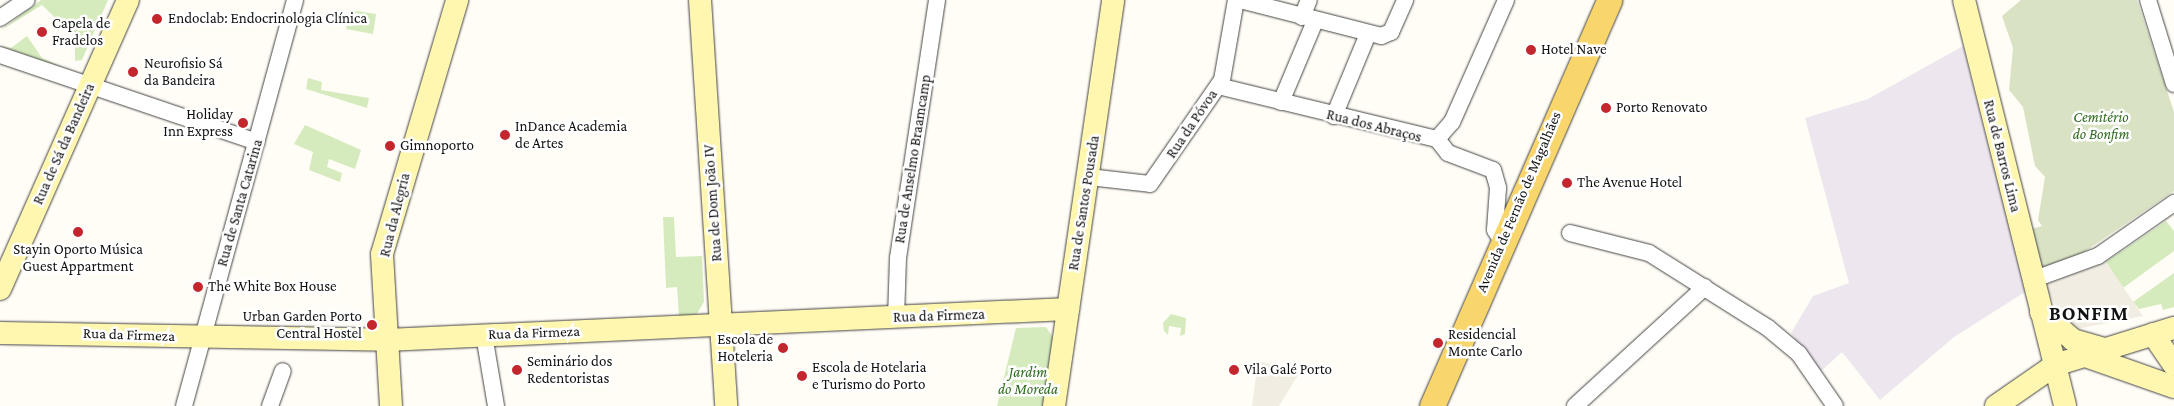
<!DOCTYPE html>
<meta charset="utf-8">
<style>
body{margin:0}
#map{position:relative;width:2174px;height:406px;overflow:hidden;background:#fffdf5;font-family:"Crimson Pro",serif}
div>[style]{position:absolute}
.industrial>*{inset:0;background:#eee6ef}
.green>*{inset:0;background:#d5ebbd}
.cemetery>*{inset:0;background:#d9e3c4}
.plaza>*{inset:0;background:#f1ede2}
.roads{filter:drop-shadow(0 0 1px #444) drop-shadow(0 0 1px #444)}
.street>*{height:16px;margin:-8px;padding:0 8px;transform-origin:8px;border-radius:8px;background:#fff}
.secondary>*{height:22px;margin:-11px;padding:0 11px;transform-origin:11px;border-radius:11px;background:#fff6b0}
.primary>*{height:25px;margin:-12.5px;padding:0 12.5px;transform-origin:12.5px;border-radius:12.5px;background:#f9d66b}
.dots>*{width:14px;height:14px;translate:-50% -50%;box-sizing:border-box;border:2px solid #fff;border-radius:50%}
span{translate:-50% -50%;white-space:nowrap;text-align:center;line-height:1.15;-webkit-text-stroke:5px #fff;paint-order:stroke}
.poi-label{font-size:15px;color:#111}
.left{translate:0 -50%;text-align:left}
.right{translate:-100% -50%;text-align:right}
.park-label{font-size:15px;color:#2f6b1f;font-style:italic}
.street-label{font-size:15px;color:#111}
.district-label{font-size:20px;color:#111;font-weight:700;letter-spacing:1px}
</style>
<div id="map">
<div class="industrial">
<div style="clip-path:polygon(1963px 46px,2025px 292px,1954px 337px,1880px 400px,1842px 352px,1819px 373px,1791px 333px,1813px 296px,1849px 283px,1805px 118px,1868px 99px)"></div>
</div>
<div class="green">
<div style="clip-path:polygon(41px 0,108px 0,82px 60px,75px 61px,75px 72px,75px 37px,42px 5px,0 31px)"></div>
<div style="clip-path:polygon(351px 10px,376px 14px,373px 34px,346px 29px)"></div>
<div style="clip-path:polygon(27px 36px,42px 58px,67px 69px,0 46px,11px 48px)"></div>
<div style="clip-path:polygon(308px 78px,322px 82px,321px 90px,369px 98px,367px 108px,306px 89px)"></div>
<div style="clip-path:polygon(305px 125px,361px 150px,355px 169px,329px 159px,327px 167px,342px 173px,340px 182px,309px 170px,313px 152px,294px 144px)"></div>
<div style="clip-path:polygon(663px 217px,674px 217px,676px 257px,702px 256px,704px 302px,696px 315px,679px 317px,677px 287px,666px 288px)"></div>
<div style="clip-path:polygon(2166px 221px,2174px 231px,2174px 251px,2123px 288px,2106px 262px)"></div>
<div style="clip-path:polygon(2174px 273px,2174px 307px,2163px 310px,2161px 304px,2139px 309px,2133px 302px)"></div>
<div style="clip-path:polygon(1171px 314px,1186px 318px,1185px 334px,1180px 336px,1181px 328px,1169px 326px,1168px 335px,1164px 331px,1163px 323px)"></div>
<div style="clip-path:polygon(1046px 327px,1057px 343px,1047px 406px,997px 406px,1016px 328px)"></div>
</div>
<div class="cemetery">
<div style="clip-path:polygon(2021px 0,2137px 0,2174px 112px,2174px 191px,2078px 256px,2042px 268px,2031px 229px,2042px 226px,2038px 220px,2045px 177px,2035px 166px,2023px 107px,2009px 90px,2013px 48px,2002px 16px)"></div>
</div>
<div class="plaza">
<div style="clip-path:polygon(2106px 262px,2143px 316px,2076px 329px,2063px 321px,2045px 285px)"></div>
<div style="clip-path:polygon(1258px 361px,1300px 372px,1279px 406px,1252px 406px)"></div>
</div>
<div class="roads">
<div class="street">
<div style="left:1240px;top:0;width:146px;rotate:14.3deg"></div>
<div style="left:1381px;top:36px;width:11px;rotate:-22deg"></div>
<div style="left:1391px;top:32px;width:35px;rotate:-66deg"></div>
<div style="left:2148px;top:0;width:88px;rotate:72.8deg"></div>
<div style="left:1302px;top:17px;width:18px;rotate:-68deg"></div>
<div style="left:0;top:18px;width:32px;rotate:-34deg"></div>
<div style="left:0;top:55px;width:271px;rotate:18.7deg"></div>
<div style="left:1218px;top:86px;width:225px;rotate:13.6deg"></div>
<div style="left:1437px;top:139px;width:23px;rotate:-49deg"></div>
<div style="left:1452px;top:122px;width:133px;rotate:-66.1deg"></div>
<div style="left:1281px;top:102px;width:88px;rotate:-67.2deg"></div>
<div style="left:1334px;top:116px;width:89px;rotate:-67.5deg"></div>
<div style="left:1437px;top:139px;width:18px;rotate:52deg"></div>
<div style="left:1448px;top:153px;width:48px;rotate:20.7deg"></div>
<div style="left:1493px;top:170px;width:19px;rotate:74deg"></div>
<div style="left:1498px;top:188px;width:42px;rotate:94.1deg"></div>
<div style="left:1495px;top:230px;width:13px;rotate:58deg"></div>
<div style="left:1089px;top:177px;width:61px;rotate:6.5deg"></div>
<div style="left:1150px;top:184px;width:126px;rotate:-55.3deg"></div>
<div style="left:1222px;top:80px;width:81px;rotate:-80.1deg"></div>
<div style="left:1570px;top:233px;width:81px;rotate:14.2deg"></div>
<div style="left:1649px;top:253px;width:141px;rotate:32.2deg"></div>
<div style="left:1768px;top:328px;width:40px;rotate:40deg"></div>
<div style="left:1799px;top:354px;width:63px;rotate:55.3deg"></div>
<div style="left:2032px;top:280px;width:70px;rotate:-20deg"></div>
<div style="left:2098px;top:256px;width:93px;rotate:-34.9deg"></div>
<div style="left:896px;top:318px;width:60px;rotate:-88.1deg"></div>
<div style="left:898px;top:258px;width:261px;rotate:-81.4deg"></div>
<div style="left:484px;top:335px;width:72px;rotate:80.4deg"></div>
<div style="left:184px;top:406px;width:421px;rotate:-74.7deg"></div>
<div style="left:270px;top:406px;width:37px;rotate:-70deg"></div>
<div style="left:1575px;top:406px;width:176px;rotate:-42.5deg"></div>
</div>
<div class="secondary">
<div style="left:700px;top:0;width:407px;rotate:86.3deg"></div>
<div style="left:1964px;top:0;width:418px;rotate:76deg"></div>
<div style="left:0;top:289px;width:316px;rotate:-66.1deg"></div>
<div style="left:2041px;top:312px;width:43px;rotate:41.2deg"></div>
<div style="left:2073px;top:340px;width:32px;rotate:16deg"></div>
<div style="left:0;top:333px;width:387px;rotate:1deg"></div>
<div style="left:387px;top:340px;width:682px;rotate:-2.61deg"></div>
<div style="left:2153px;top:334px;width:37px;rotate:56deg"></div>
<div style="left:2083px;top:355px;width:96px;rotate:19.4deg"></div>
<div style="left:391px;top:406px;width:152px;rotate:-93.4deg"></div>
<div style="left:382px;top:254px;width:265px;rotate:-73.5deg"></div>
<div style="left:1054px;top:406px;width:410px;rotate:-81.7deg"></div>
<div style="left:1996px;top:406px;width:72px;rotate:-34.8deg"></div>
<div style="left:2055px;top:365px;width:125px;rotate:-17.3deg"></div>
</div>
<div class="primary">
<div style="left:1432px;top:406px;width:443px;rotate:-66.4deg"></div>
</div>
</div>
<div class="dots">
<div style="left:157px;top:19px;background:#c4262e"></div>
<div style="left:42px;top:32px;background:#c4262e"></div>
<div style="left:1531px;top:50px;background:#c4262e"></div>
<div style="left:133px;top:72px;background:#c4262e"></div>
<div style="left:1606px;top:108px;background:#c4262e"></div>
<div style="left:243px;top:123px;background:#c4262e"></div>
<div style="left:505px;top:135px;background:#c4262e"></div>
<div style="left:390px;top:146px;background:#c4262e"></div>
<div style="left:1567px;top:183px;background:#c4262e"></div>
<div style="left:78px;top:232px;background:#c4262e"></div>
<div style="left:198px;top:287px;background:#c4262e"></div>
<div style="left:372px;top:325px;background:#c4262e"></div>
<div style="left:1438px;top:343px;background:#c4262e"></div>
<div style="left:783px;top:348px;background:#c4262e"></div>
<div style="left:517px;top:370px;background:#c4262e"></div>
<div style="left:1234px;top:370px;background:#c4262e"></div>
<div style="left:802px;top:376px;background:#c4262e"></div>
</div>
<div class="poi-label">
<span class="left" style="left:168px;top:19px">Endoclab: Endocrinologia Clínica</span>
<span class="left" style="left:52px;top:32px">Capela de<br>Fradelos</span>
<span class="left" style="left:1541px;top:50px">Hotel Nave</span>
<span class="left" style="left:144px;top:72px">Neurofisio Sá<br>da Bandeira</span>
<span class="left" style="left:1616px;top:108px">Porto Renovato</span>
<span class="right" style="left:233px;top:123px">Holiday<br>Inn Express</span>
<span class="left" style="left:515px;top:135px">InDance Academia<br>de Artes</span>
<span class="left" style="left:400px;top:146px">Gimnoporto</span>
<span class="left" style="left:1577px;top:183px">The Avenue Hotel</span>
<span style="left:78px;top:258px">Stayin Oporto Música<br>Guest Appartment</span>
<span class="left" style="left:208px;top:287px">The White Box House</span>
<span class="right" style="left:362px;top:325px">Urban Garden Porto<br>Central Hostel</span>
<span class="left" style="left:1448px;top:343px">Residencial<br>Monte Carlo</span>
<span class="right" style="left:773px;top:348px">Escola de<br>Hoteleria</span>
<span class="left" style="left:527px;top:370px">Seminário dos<br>Redentoristas</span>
<span class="left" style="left:812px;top:376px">Escola de Hotelaria<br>e Turismo do Porto</span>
<span class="left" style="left:1244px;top:370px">Vila Galé Porto</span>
</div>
<div class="park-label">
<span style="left:2101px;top:126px">Cemitério<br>do Bonfim</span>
<span style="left:1028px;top:381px">Jardim<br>do Moreda</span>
</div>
<div class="street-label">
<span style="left:1192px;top:124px;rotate:-56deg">Rua da Póvoa</span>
<span style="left:1374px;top:126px;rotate:14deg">Rua dos Abraços</span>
<span style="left:64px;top:144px;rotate:-66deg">Rua de Sá da Bandeira</span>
<span style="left:2002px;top:156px;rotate:76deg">Rua de Barros Lima</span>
<span style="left:913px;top:159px;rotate:-81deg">Rua de Anselmo Braamcamp</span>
<span style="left:1519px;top:202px;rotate:-67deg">Avenida de Fernão de Magalhães</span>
<span style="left:240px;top:203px;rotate:-74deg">Rua de Santa Catarina</span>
<span style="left:713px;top:203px;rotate:-94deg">Rua de Dom João IV</span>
<span style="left:1084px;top:203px;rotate:-81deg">Rua de Santos Pousada</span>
<span style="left:395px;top:215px;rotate:-76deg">Rua da Alegria</span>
<span style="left:939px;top:316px;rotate:-2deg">Rua da Firmeza</span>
<span style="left:534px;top:333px;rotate:-2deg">Rua da Firmeza</span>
<span style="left:129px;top:335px;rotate:2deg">Rua da Firmeza</span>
</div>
<div class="district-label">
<span style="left:2089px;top:313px">BONFIM</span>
</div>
</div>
